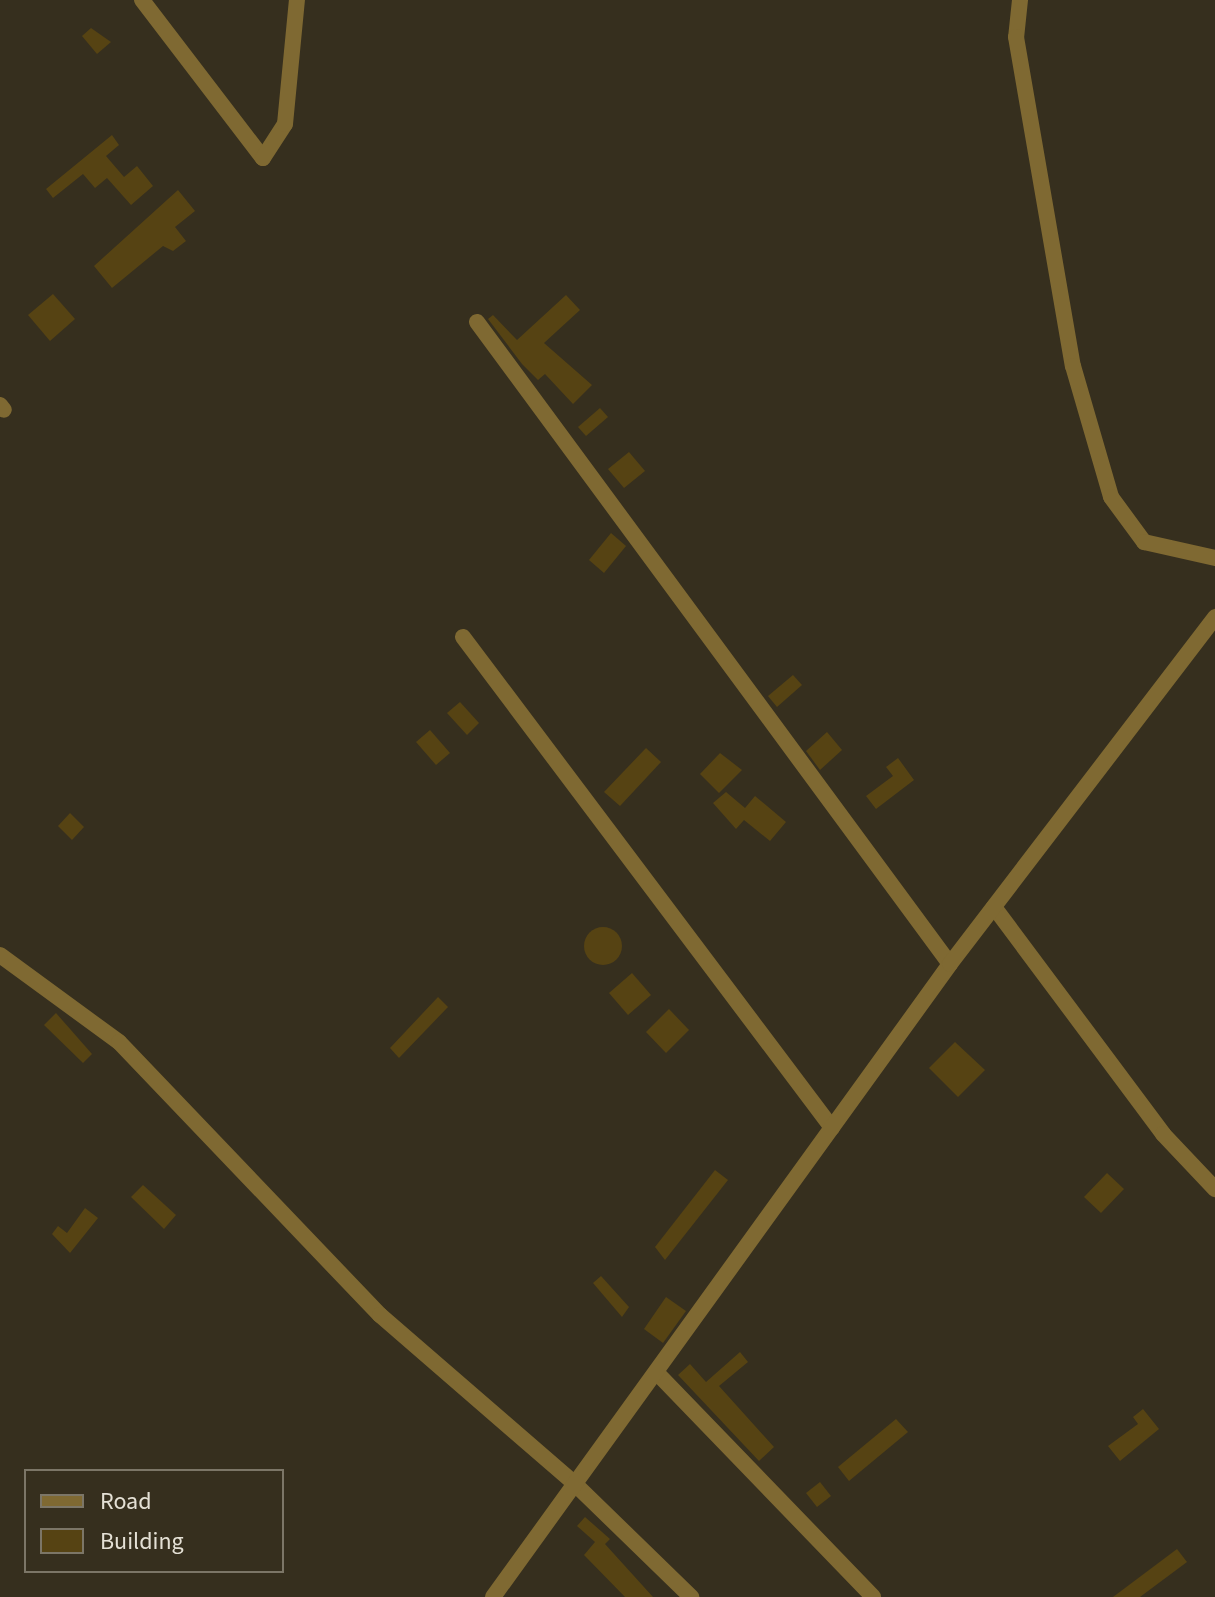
<!DOCTYPE html>
<style>
body{margin:0}
#map{position:relative;width:1215px;height:1597px;overflow:hidden;background:#362f1e;font-family:"Source Sans 3",sans-serif}
div>[style]{position:absolute}
.building>*{inset:0;background:#564313}
.round{border-radius:50%}
.street>*{height:16px;margin:-8px;padding:0 8px;transform-origin:8px;border-radius:8px;background:#7f6932}
span{translate:-50% -50%;white-space:nowrap;text-align:center;line-height:1.15;-webkit-text-stroke:6px #362f1e;paint-order:stroke}
.legend{position:absolute;left:24px;top:1469px;width:260px;height:104px;box-sizing:border-box;background:#362f1e;border:2px solid #7c7667;margin:0;padding:10px 14px;list-style:none;font-size:24px;color:#e4e0d5}
.legend li{display:flex;align-items:center;gap:16px;height:40px}
.legend b{width:40px;border:2px solid #7c7667}
</style>
<div id="map">
<div class="building">
<div style="clip-path:polygon(91px 28px,111px 42px,97px 54px,82px 36px)"></div>
<div style="clip-path:polygon(112px 135px,119px 145px,106px 156px,124px 177px,137px 166px,153px 186px,131px 205px,107px 178px,95px 188px,83px 174px,53px 198px,46px 189px)"></div>
<div style="clip-path:polygon(178px 190px,195px 211px,175px 227px,186px 241px,173px 251px,163px 246px,112px 288px,94px 266px)"></div>
<div style="clip-path:polygon(53px 294px,75px 319px,50px 341px,28px 315px)"></div>
<div style="clip-path:polygon(566px 295px,580px 310px,544px 343px,592px 385px,573px 404px,545px 374px,538px 380px,522px 364px,488px 319px,493px 315px,517px 340px)"></div>
<div style="clip-path:polygon(600px 408px,608px 417px,586px 436px,578px 427px)"></div>
<div style="clip-path:polygon(629px 452px,645px 471px,624px 488px,608px 469px)"></div>
<div style="clip-path:polygon(611px 533px,626px 546px,604px 573px,589px 560px)"></div>
<div style="clip-path:polygon(793px 675px,802px 685px,777px 707px,768px 696px)"></div>
<div style="clip-path:polygon(460px 702px,479px 723px,467px 735px,447px 713px)"></div>
<div style="clip-path:polygon(430px 730px,450px 753px,436px 765px,416px 742px)"></div>
<div style="clip-path:polygon(827px 732px,842px 750px,820px 770px,806px 751px)"></div>
<div style="clip-path:polygon(646px 748px,661px 762px,620px 806px,604px 792px)"></div>
<div style="clip-path:polygon(720px 753px,742px 770px,719px 793px,700px 774px)"></div>
<div style="clip-path:polygon(898px 758px,914px 780px,876px 809px,866px 796px,893px 776px,886px 767px)"></div>
<div style="clip-path:polygon(726px 792px,745px 808px,755px 796px,786px 822px,770px 841px,744px 820px,736px 829px,713px 803px)"></div>
<div style="clip-path:polygon(70px 813px,84px 827px,72px 840px,58px 826px)"></div>
<div class="round" style="left:584px;top:927px;width:38px;height:38px"></div>
<div style="clip-path:polygon(632px 973px,651px 995px,628px 1015px,609px 993px)"></div>
<div style="clip-path:polygon(438px 997px,448px 1007px,399px 1058px,390px 1048px)"></div>
<div style="clip-path:polygon(669px 1009px,689px 1030px,666px 1053px,646px 1032px)"></div>
<div style="clip-path:polygon(56px 1013px,92px 1054px,83px 1063px,44px 1025px)"></div>
<div style="clip-path:polygon(955px 1042px,985px 1070px,958px 1097px,929px 1068px)"></div>
<div style="clip-path:polygon(715px 1170px,728px 1180px,665px 1260px,655px 1247px)"></div>
<div style="clip-path:polygon(1107px 1173px,1124px 1189px,1101px 1213px,1084px 1197px)"></div>
<div style="clip-path:polygon(143px 1185px,176px 1215px,164px 1229px,131px 1197px)"></div>
<div style="clip-path:polygon(85px 1208px,98px 1218px,70px 1253px,52px 1234px,58px 1226px,67px 1233px)"></div>
<div style="clip-path:polygon(601px 1276px,629px 1307px,622px 1317px,593px 1283px)"></div>
<div style="clip-path:polygon(666px 1297px,686px 1311px,663px 1343px,644px 1329px)"></div>
<div style="clip-path:polygon(740px 1352px,748px 1362px,719px 1386px,774px 1447px,759px 1461px,678px 1375px,690px 1364px,706px 1382px)"></div>
<div style="clip-path:polygon(1143px 1409px,1159px 1429px,1120px 1461px,1108px 1446px,1138px 1424px,1133px 1417px)"></div>
<div style="clip-path:polygon(896px 1419px,908px 1432px,849px 1481px,838px 1467px)"></div>
<div style="clip-path:polygon(820px 1482px,831px 1496px,817px 1507px,806px 1493px)"></div>
<div style="clip-path:polygon(585px 1517px,610px 1539px,605px 1544px,653px 1597px,625px 1597px,584px 1555px,595px 1542px,577px 1526px)"></div>
<div style="clip-path:polygon(1177px 1549px,1187px 1562px,1140px 1597px,1113px 1597px)"></div>
</div>
<div class="street">
<div style="left:142px;top:0;width:199px;rotate:52.6deg"></div>
<div style="left:263px;top:158px;width:40px;rotate:-57.1deg"></div>
<div style="left:285px;top:124px;width:125px;rotate:-84.5deg"></div>
<div style="left:1020px;top:0;width:37px;rotate:96deg"></div>
<div style="left:1016px;top:37px;width:334px;rotate:80.2deg"></div>
<div style="left:1073px;top:366px;width:136px;rotate:73.8deg"></div>
<div style="left:1111px;top:497px;width:56px;rotate:53.7deg"></div>
<div style="left:1144px;top:542px;width:73px;rotate:12.7deg"></div>
<div style="left:477px;top:322px;width:797px;rotate:53.62deg"></div>
<div style="left:0;top:405px;width:6px;rotate:51deg"></div>
<div style="left:463px;top:637px;width:614px;rotate:53.07deg"></div>
<div style="left:994px;top:907px;width:283px;rotate:53.3deg"></div>
<div style="left:1163px;top:1134px;width:76px;rotate:46.6deg"></div>
<div style="left:0;top:955px;width:147px;rotate:36.2deg"></div>
<div style="left:119px;top:1042px;width:378px;rotate:46.3deg"></div>
<div style="left:380px;top:1315px;width:259px;rotate:40.9deg"></div>
<div style="left:576px;top:1485px;width:161px;rotate:44.2deg"></div>
<div style="left:657px;top:1373px;width:311px;rotate:46deg"></div>
<div style="left:493px;top:1597px;width:781px;rotate:-54.17deg"></div>
<div style="left:950px;top:964px;width:437px;rotate:-52.6deg"></div>
</div>
<ul class="legend">
<li><b style="height:10px;background:#7f6932"></b>Road</li>
<li><b style="height:22px;background:#564313"></b>Building</li>
</ul>
</div>
